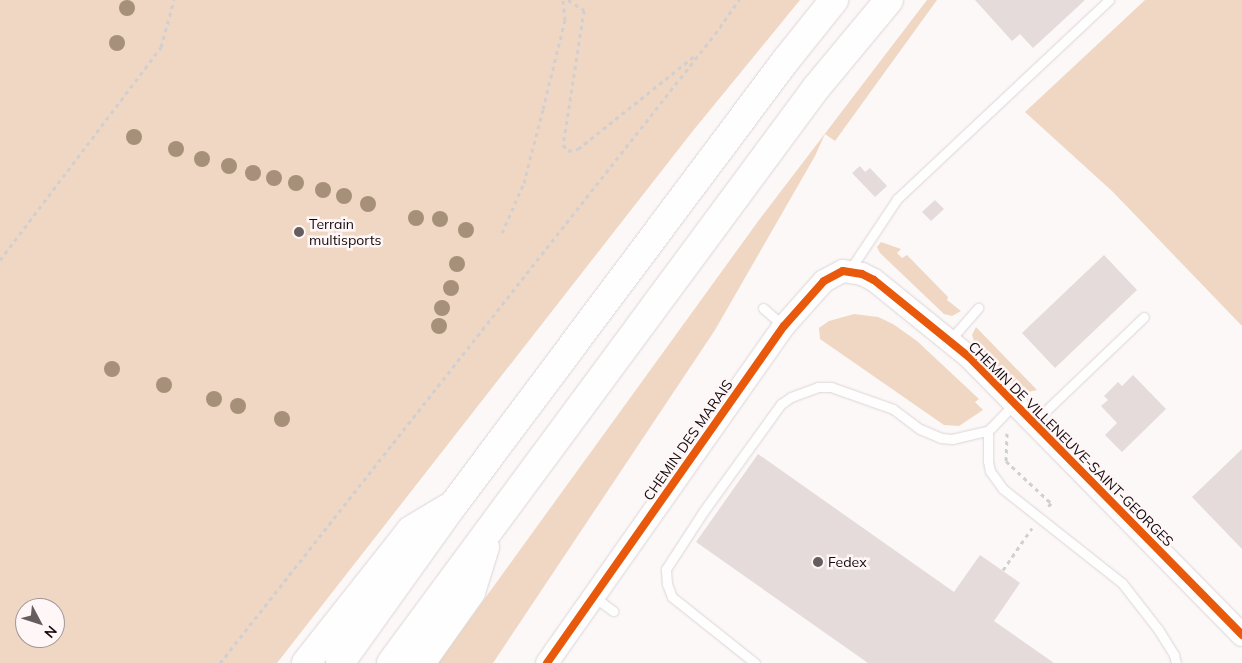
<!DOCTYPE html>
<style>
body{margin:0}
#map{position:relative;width:1242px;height:663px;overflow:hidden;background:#fcf8f8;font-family:Mulish,sans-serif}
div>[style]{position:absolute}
.green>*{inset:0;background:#efd7c3}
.building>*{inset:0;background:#e4dbda}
.path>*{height:3px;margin-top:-1.5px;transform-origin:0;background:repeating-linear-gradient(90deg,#d2cfd0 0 4px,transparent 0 8px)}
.roads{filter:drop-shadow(0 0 1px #ddd4d6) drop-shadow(0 0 1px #ddd4d6)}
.service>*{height:9px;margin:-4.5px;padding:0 4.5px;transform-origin:4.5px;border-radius:4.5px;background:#fffefe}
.tertiary>*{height:22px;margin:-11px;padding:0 11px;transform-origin:11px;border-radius:11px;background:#fffefe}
.motorway>*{height:28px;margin:-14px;padding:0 14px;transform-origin:14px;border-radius:14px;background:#fffefe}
.cycleway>*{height:8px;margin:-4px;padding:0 4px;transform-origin:4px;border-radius:4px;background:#e8590c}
.trees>*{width:16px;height:16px;margin:-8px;border-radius:50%;background:#a79079}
.dots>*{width:14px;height:14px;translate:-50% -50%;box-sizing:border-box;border:2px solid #fef6f7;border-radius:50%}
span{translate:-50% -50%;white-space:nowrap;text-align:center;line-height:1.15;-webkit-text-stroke:5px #fef6f7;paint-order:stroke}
.poi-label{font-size:14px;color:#15090b}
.left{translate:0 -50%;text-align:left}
.street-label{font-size:14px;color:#15090b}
.north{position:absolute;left:15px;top:598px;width:50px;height:50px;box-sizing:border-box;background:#fef6f7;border:1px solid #a19799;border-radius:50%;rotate:130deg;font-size:14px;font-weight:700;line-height:20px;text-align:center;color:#15090b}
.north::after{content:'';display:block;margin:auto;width:18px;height:22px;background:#665d5e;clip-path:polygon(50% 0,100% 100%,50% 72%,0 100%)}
</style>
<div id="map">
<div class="green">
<div style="clip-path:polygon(evenodd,0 0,800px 0,692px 132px,277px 663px,0 663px,0 0,25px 608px,55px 608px,55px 638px,25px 638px,25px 608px)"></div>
<div style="clip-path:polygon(927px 0,937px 0,835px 141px,825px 134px,815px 156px,715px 330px,493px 663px,438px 663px,759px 220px)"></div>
<div style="clip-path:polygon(1145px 0,1242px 0,1242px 326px,1113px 192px,1025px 112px)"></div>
<div style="clip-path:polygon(881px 242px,901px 249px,897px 253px,902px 258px,907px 255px,948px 297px,947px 300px,961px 311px,952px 316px,944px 314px,880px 253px,877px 247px)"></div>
<div style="clip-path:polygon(854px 314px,878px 317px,893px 324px,917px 341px,979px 399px,975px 402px,983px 410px,959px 426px,944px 425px,820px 339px,819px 328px,829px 321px)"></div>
<div style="clip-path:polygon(976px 327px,1037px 390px,1028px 392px,1019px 389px,975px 344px,972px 335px)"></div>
</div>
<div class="building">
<div style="clip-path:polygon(975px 0,1085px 0,1033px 48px,1020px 34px,1012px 41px)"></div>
<div style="clip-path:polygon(860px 166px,865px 172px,870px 168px,887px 186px,875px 197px,852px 173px)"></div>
<div style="clip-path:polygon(935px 200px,944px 209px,931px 221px,922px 212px)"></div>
<div style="clip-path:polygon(1104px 255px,1137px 290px,1055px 368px,1022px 333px)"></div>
<div style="clip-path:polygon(1133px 375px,1166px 409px,1122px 452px,1105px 435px,1117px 423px,1101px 406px,1108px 400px,1104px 396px,1118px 382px,1122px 386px)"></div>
<div style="clip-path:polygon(1242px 449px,1242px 549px,1192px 497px)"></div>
<div style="clip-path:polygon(758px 454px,954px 592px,980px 555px,1020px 583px,994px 621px,1054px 663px,868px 663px,696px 542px)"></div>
</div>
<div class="path">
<div style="left:568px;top:0;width:19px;rotate:32deg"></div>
<div style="left:584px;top:10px;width:137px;rotate:98.8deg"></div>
<div style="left:563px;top:145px;width:8px;rotate:50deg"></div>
<div style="left:568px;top:151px;width:10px;rotate:-11deg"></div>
<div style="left:578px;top:149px;width:152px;rotate:-38.6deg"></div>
<div style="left:502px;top:233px;width:55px;rotate:-66.3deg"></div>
<div style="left:524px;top:183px;width:76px;rotate:-75.6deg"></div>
<div style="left:543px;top:109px;width:92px;rotate:-76.1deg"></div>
<div style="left:565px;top:20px;width:20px;rotate:-96deg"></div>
<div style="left:0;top:260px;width:267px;rotate:-52.9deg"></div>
<div style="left:161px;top:47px;width:49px;rotate:-74.5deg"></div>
<div style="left:1007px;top:433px;width:28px;rotate:92deg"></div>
<div style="left:1006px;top:461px;width:62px;rotate:43deg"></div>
<div style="left:1051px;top:503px;width:5px;rotate:127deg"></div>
<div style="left:1003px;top:570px;width:51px;rotate:-55.4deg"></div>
<div style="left:220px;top:663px;width:800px;rotate:-51.8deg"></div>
<div style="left:715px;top:34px;width:42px;rotate:-54.8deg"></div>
</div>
<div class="roads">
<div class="service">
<div style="left:849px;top:271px;width:87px;rotate:-56.3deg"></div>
<div style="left:897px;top:199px;width:291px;rotate:-43.2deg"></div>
<div style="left:763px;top:308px;width:28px;rotate:41deg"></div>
<div style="left:950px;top:340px;width:43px;rotate:-48.8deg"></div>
<div style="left:1034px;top:422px;width:152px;rotate:-43.7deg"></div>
<div style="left:988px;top:431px;width:39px;rotate:-46deg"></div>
<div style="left:594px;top:597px;width:24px;rotate:36deg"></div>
<div style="left:755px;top:663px;width:106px;rotate:-141.5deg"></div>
<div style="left:672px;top:597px;width:14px;rotate:-111deg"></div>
<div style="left:667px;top:584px;width:15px;rotate:-94deg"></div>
<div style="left:666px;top:569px;width:68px;rotate:-57deg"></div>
<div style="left:703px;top:512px;width:133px;rotate:-54.2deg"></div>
<div style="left:781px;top:404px;width:12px;rotate:-35deg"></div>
<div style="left:791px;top:397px;width:29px;rotate:-20deg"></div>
<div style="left:818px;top:387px;width:13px"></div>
<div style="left:831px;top:387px;width:66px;rotate:19.5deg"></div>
<div style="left:893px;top:409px;width:34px;rotate:37deg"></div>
<div style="left:920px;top:429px;width:23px;rotate:23deg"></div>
<div style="left:941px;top:438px;width:11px;rotate:5deg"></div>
<div style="left:952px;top:439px;width:37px;rotate:-13deg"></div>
<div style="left:988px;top:431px;width:30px;rotate:90deg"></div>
<div style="left:988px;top:461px;width:10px;rotate:79deg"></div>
<div style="left:990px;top:471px;width:22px;rotate:54deg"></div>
<div style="left:1003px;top:489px;width:152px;rotate:38.3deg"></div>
<div style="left:1122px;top:583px;width:58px;rotate:52deg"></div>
<div style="left:1158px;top:629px;width:31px;rotate:58deg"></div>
<div style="left:1174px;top:655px;width:8px;rotate:76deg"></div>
</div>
<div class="tertiary">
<div style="left:547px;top:663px;width:412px;rotate:-54.9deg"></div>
<div style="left:784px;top:326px;width:60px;rotate:-48.4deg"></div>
<div style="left:824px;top:281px;width:21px;rotate:-28deg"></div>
<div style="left:843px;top:271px;width:19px;rotate:9deg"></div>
<div style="left:862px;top:274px;width:13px;rotate:27deg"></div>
<div style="left:874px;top:280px;width:122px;rotate:39deg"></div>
<div style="left:969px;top:357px;width:390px;rotate:45.5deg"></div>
</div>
<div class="motorway">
<div style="left:306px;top:663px;width:169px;rotate:-51.7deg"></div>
<div style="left:411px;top:530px;width:41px;rotate:-31deg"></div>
<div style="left:340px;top:663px;width:196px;rotate:-54.4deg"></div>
<div style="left:454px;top:504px;width:554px;rotate:-53.21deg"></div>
<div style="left:786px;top:60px;width:77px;rotate:-51.3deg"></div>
<div style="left:391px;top:663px;width:715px;rotate:-53.53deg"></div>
<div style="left:816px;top:88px;width:114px;rotate:-50.3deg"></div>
<div style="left:421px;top:663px;width:87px;rotate:-54.8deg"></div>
<div style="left:471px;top:592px;width:47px;rotate:-72.7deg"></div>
</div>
</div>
<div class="cycleway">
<div style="left:547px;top:663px;width:412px;rotate:-54.9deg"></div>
<div style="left:784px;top:326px;width:60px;rotate:-48.4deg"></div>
<div style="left:824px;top:281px;width:21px;rotate:-28deg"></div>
<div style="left:843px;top:271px;width:19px;rotate:9deg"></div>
<div style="left:862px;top:274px;width:13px;rotate:27deg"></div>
<div style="left:874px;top:280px;width:122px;rotate:39deg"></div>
<div style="left:969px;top:357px;width:390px;rotate:45.5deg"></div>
</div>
<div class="trees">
<div style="left:127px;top:8px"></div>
<div style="left:117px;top:43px"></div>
<div style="left:134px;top:137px"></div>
<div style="left:176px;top:149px"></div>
<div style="left:202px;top:159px"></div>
<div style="left:229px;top:166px"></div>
<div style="left:253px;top:173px"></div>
<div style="left:274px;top:178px"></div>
<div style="left:296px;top:183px"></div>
<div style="left:323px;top:190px"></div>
<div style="left:344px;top:196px"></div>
<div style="left:368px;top:204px"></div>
<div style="left:416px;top:218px"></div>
<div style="left:440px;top:219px"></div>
<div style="left:466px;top:230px"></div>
<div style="left:457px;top:264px"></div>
<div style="left:451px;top:288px"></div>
<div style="left:442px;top:308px"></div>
<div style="left:439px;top:326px"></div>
<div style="left:112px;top:369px"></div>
<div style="left:164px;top:385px"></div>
<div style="left:214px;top:399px"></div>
<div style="left:238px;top:406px"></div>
<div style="left:282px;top:419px"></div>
</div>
<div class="dots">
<div style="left:299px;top:232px;background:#665d5e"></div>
<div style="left:818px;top:562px;background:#665d5e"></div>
</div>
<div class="poi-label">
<span class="left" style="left:309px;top:232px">Terrain<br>multisports</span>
<span class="left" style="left:828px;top:562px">Fedex</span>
</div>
<div class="street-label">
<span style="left:688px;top:440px;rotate:-55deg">CHEMIN DES MARAIS</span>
<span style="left:1071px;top:444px;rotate:45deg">CHEMIN DE VILLENEUVE-SAINT-GEORGES</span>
</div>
<div class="north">N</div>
</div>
